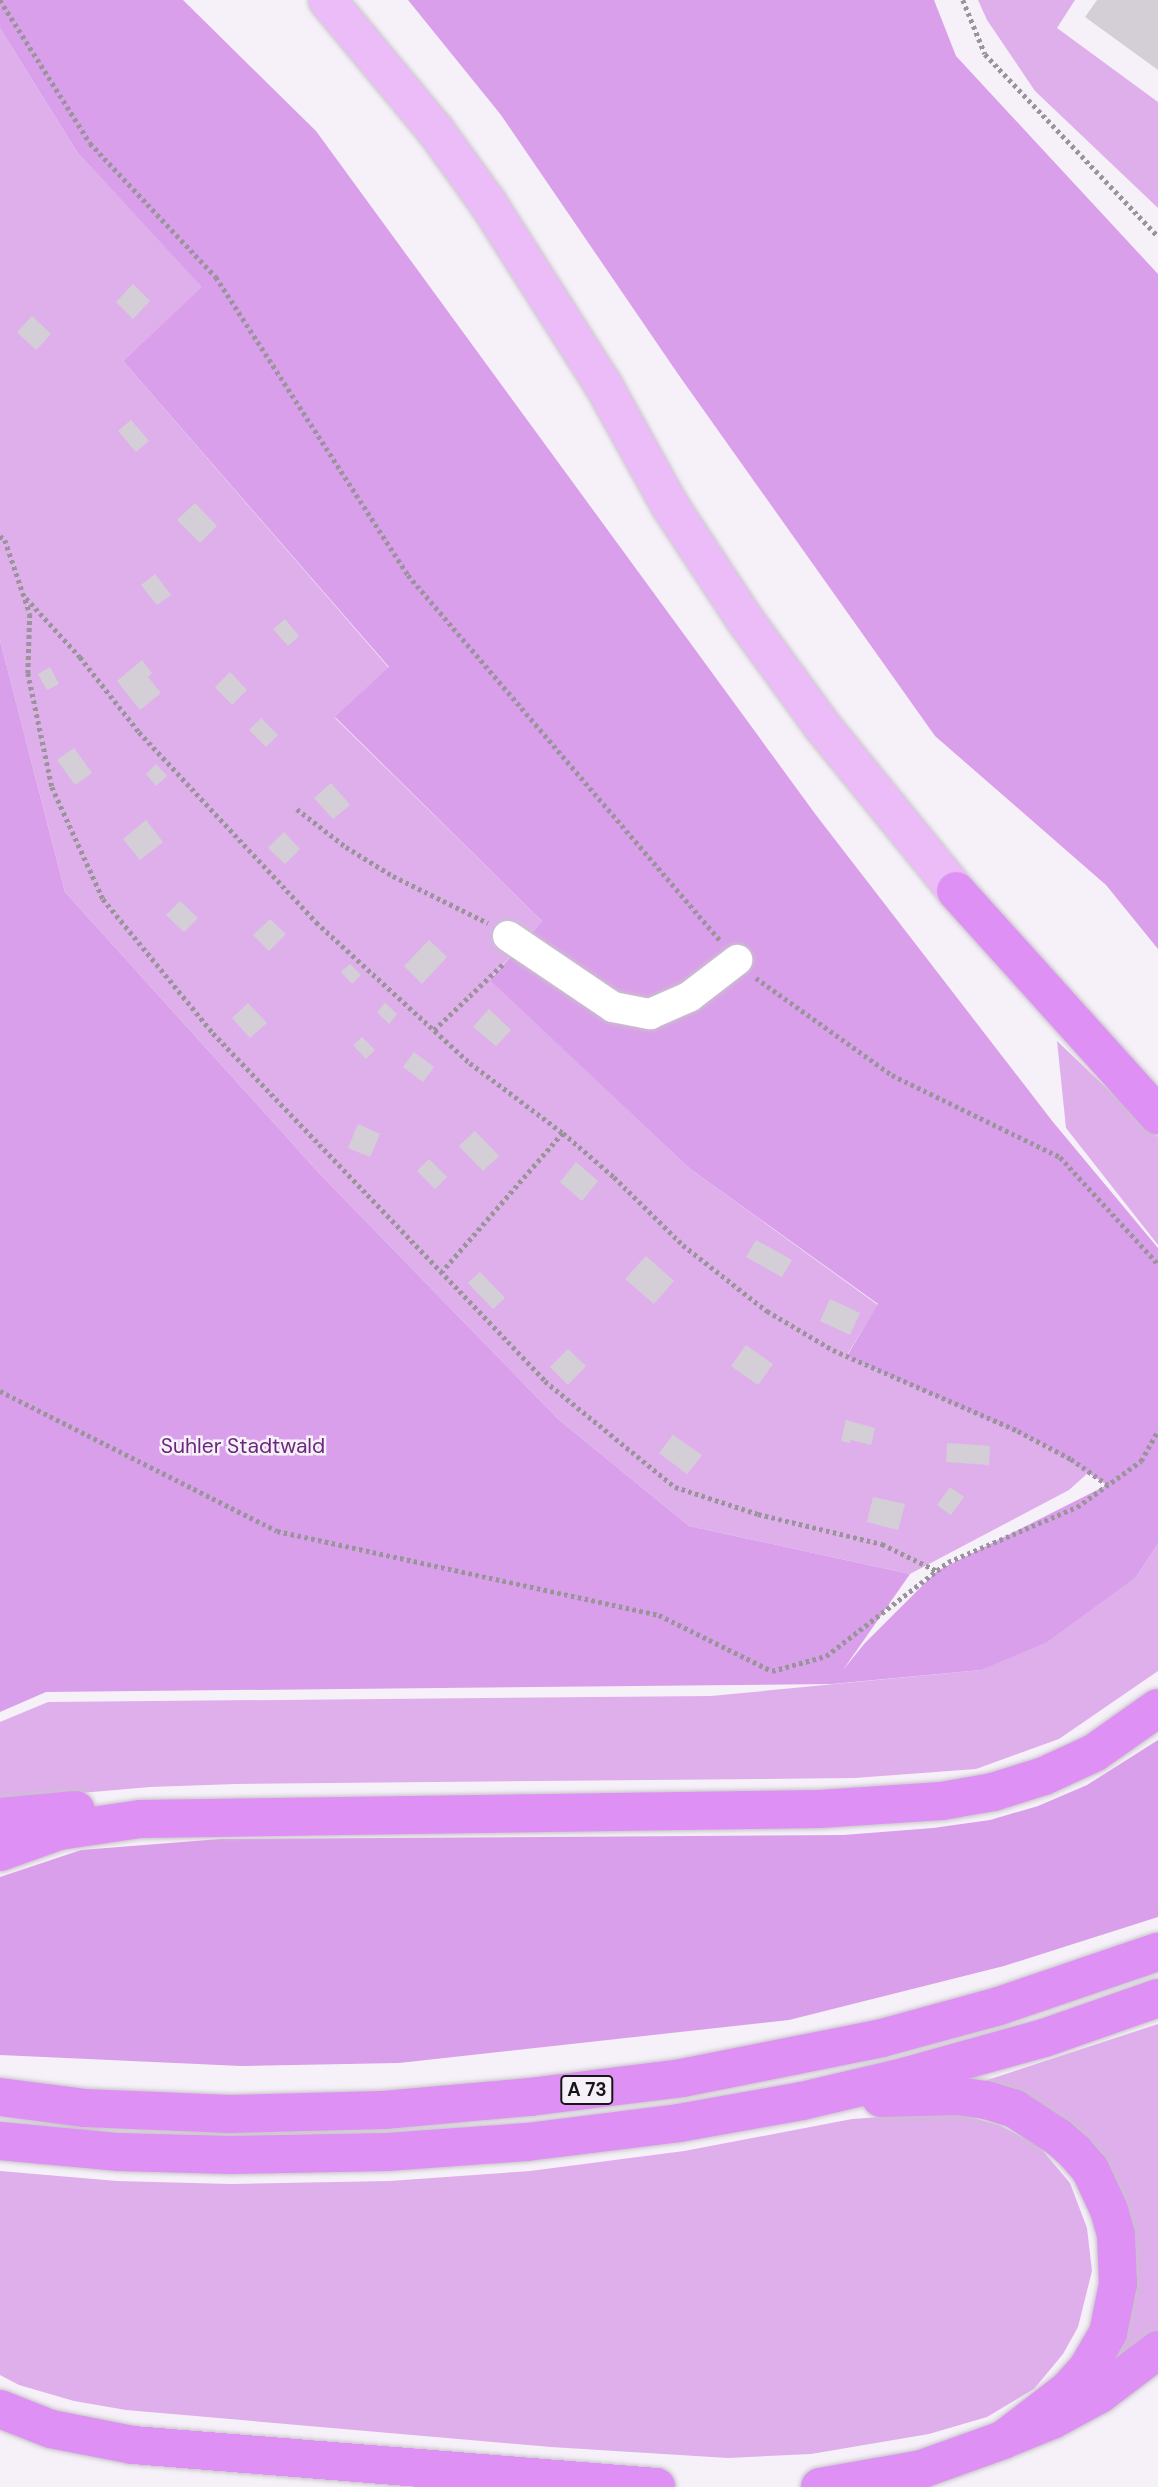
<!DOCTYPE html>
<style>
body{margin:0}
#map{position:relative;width:1158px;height:2487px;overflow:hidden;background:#f6f1f8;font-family:"DM Sans",sans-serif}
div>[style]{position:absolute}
.green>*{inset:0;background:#dfafec}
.forest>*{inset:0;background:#da9fea}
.building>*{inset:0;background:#d4cfd6}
.path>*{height:4.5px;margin-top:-2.25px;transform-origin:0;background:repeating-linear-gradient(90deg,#98949a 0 3.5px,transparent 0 7px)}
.roads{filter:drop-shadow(0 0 2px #c8c3ca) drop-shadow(0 0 2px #c8c3ca)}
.minor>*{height:30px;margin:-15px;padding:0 15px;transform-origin:15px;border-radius:15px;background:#fff}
.major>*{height:37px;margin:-18.5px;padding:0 18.5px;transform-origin:18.5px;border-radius:18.5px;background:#ecbcf8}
.highway>*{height:38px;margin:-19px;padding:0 19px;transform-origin:19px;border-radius:19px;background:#df90f4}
span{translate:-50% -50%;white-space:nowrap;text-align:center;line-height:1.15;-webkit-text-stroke:5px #f6f1f8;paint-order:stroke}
.shield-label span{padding:2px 5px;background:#f6f1f8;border:2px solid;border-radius:5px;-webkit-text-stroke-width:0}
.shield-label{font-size:19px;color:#171518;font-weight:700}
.park-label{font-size:21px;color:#6c267e}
</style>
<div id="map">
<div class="green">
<div style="clip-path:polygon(978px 0,1075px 0,1057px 28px,1158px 102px,1158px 208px,1035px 91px,987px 20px)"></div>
<div style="clip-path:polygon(0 28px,77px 152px,203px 287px,123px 361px,389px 668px,335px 718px,542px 921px,490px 979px,689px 1168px,878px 1305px,847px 1355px,1048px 1447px,1089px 1472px,1069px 1490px,910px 1574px,689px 1526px,558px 1419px,319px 1173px,65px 892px,0 640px)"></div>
<div style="clip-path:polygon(1057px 1041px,1158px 1137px,1158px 1245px,1066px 1128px)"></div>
<div style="clip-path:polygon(1158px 1544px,1158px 1671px,1059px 1739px,976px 1769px,855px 1778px,236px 1784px,150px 1787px,0 1800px,0 1722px,48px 1702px,711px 1696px,981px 1670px,1136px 1577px)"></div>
<div style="clip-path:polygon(1158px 2024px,1158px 2334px,1081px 2390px,1116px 2208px,972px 2085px)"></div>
<div style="clip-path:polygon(951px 2112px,999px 2125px,1038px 2145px,1070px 2183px,1087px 2228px,1092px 2271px,1078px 2327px,1063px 2354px,1034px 2389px,987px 2417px,929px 2434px,811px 2454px,728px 2458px,551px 2447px,126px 2410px,74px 2401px,19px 2385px,0 2375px,0 2171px,117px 2181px,231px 2184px,389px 2181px,530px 2171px,684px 2151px,852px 2119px)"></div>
</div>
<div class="forest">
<div style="clip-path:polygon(0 0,183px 0,316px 131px,816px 815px,1053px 1122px,1158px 1248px,1158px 1544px,1136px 1577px,1047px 1642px,981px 1670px,832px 1684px,46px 1692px,0 1712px,0 640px,65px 892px,319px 1173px,558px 1419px,689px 1526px,910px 1574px,843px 1670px,864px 1644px,937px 1571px,1107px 1485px,1048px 1447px,847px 1356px,878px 1304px,689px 1168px,490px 980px,542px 921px,335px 717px,389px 667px,123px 361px,202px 287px,77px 152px,0 28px)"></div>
<div style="clip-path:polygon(408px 0,934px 0,956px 56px,1158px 274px,1158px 949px,1106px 885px,935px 736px,678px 374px,501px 115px)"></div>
<div style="clip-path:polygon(1158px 1740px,1158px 1917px,1004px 1966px,789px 2020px,399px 2063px,241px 2066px,0 2055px,0 1877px,81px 1850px,220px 1839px,843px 1835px,933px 1828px,990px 1820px,1038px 1806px,1087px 1785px)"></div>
</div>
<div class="building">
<div style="clip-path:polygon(1097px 0,1158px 0,1158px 70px,1085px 17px)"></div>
<div style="clip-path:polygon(133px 284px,150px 301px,133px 319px,116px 302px)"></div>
<div style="clip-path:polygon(32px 316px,51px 334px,36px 350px,17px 332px)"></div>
<div style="clip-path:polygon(131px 420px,149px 441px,136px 452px,118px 431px)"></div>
<div style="clip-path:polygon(195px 503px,217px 526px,200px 543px,177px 520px)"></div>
<div style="clip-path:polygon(155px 574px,171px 595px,157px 605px,141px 585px)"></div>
<div style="clip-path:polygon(285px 619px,299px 636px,288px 646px,273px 629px)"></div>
<div style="clip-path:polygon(142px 660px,152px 673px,148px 677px,161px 693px,140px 710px,117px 681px)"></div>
<div style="clip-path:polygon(50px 667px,59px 684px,47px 690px,38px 674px)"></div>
<div style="clip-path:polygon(230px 672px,247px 690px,232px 705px,215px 687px)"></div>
<div style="clip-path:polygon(261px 718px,278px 735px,266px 747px,249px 730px)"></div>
<div style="clip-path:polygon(74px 748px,92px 773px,75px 785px,57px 760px)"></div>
<div style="clip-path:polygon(156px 764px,167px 776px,156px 786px,146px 774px)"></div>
<div style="clip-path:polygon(331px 783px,350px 805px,333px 819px,314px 798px)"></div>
<div style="clip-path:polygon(146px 820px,163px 842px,140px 860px,123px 839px)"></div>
<div style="clip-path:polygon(284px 832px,300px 849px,285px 864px,268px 848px)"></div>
<div style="clip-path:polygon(180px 901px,198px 918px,184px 932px,166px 915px)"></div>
<div style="clip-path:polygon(270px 919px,286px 934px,269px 951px,253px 935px)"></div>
<div style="clip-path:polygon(429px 940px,447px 957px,422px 984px,404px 966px)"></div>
<div style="clip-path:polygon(350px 964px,361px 975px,352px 984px,341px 972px)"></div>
<div style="clip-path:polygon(248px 1003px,267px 1023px,250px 1038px,232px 1018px)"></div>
<div style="clip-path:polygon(385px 1003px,397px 1014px,389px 1024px,377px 1012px)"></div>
<div style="clip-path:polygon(489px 1009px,511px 1030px,496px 1046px,473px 1027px)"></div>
<div style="clip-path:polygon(362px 1037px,375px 1050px,366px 1059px,353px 1045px)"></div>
<div style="clip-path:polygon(414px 1052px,434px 1067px,423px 1082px,403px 1067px)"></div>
<div style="clip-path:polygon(358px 1124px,380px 1134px,370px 1157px,348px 1148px)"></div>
<div style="clip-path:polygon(475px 1131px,499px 1156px,483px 1171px,459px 1146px)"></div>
<div style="clip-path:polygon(429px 1159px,447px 1177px,435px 1189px,417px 1171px)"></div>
<div style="clip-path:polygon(576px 1162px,598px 1181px,582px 1201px,560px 1182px)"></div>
<div style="clip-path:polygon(756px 1240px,792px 1260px,782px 1277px,746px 1257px)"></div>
<div style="clip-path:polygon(646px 1256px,674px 1281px,654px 1304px,625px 1279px)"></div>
<div style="clip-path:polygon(480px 1272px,505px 1298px,493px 1309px,468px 1283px)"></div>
<div style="clip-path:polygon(830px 1299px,860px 1313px,850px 1335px,820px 1321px)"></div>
<div style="clip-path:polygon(746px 1345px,773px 1364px,758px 1385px,731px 1366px)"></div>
<div style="clip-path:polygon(568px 1349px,586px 1366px,568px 1385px,550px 1367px)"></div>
<div style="clip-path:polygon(846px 1420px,875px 1428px,871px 1445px,851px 1440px,850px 1443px,841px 1441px)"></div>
<div style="clip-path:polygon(673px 1435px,702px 1455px,687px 1474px,659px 1453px)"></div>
<div style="clip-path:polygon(947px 1443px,990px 1446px,989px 1465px,946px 1462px)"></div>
<div style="clip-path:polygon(950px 1487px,964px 1497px,951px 1515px,937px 1505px)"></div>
<div style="clip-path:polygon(873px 1497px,905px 1504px,898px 1530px,867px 1522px)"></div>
</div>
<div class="path">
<div style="left:0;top:0;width:169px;rotate:57.8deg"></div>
<div style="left:90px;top:143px;width:184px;rotate:46.8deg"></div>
<div style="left:216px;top:277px;width:354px;rotate:57.2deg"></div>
<div style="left:408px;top:575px;width:482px;rotate:49.5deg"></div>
<div style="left:963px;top:0;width:58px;rotate:67.8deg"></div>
<div style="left:985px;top:54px;width:251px;rotate:46.5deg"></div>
<div style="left:0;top:536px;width:6px;rotate:39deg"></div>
<div style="left:5px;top:540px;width:78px;rotate:71.3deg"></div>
<div style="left:30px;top:614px;width:59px;rotate:91.9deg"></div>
<div style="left:28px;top:673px;width:116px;rotate:78.1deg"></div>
<div style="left:52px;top:787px;width:123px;rotate:65.5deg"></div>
<div style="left:103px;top:899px;width:173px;rotate:50.6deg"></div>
<div style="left:213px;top:1033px;width:481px;rotate:46.3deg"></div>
<div style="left:545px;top:1381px;width:168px;rotate:39.2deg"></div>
<div style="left:675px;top:1487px;width:87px;rotate:18deg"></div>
<div style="left:758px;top:1514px;width:128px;rotate:13.6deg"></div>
<div style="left:882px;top:1544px;width:61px;rotate:26.1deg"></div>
<div style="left:26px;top:598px;width:80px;rotate:47.5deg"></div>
<div style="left:80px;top:657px;width:95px;rotate:51.8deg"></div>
<div style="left:139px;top:732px;width:260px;rotate:47deg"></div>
<div style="left:316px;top:922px;width:209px;rotate:42.5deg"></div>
<div style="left:470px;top:1063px;width:116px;rotate:37deg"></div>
<div style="left:563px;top:1133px;width:184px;rotate:131deg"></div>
<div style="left:297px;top:809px;width:62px;rotate:37.8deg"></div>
<div style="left:346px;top:847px;width:55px;rotate:31.7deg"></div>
<div style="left:393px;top:876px;width:106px;rotate:26.3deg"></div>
<div style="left:756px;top:978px;width:167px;rotate:35.5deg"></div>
<div style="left:892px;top:1075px;width:187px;rotate:26deg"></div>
<div style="left:1060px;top:1157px;width:145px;rotate:47.5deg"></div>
<div style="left:434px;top:1030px;width:97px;rotate:-43.7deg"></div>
<div style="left:563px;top:1133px;width:67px;rotate:40.8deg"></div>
<div style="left:614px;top:1177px;width:97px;rotate:44.6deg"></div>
<div style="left:683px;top:1245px;width:107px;rotate:38.2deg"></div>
<div style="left:767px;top:1311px;width:77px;rotate:30.6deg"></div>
<div style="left:833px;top:1350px;width:202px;rotate:23.6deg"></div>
<div style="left:1018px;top:1431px;width:60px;rotate:27.8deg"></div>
<div style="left:1071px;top:1459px;width:45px;rotate:35.1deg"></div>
<div style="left:0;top:1391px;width:310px;rotate:26.8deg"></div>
<div style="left:277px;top:1531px;width:391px;rotate:12.4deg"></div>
<div style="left:659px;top:1615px;width:126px;rotate:26.4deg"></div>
<div style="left:772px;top:1671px;width:56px;rotate:-15.5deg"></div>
<div style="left:826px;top:1656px;width:154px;rotate:-37.6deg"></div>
<div style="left:948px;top:1562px;width:140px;rotate:-23.1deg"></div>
<div style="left:1077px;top:1507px;width:79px;rotate:-35.7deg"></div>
<div style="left:1141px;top:1461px;width:35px;rotate:-61deg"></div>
</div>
<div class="roads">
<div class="minor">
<div style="left:508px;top:936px;width:127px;rotate:34.1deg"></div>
<div style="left:613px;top:1007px;width:38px;rotate:11deg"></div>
<div style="left:650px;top:1014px;width:43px;rotate:-23.6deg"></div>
<div style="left:689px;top:997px;width:61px;rotate:-37.6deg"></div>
</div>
<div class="major">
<div style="left:327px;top:0;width:169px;rotate:50.3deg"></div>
<div style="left:435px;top:130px;width:89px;rotate:54.2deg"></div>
<div style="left:487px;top:202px;width:214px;rotate:57.6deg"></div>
<div style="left:602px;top:383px;width:141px;rotate:61.1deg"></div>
<div style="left:670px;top:506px;width:136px;rotate:56.7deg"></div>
<div style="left:745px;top:620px;width:131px;rotate:54deg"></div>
<div style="left:822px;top:726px;width:213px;rotate:50.9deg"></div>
</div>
<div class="highway">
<div style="left:956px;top:891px;width:302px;rotate:48deg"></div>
<div style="left:0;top:1817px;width:76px;rotate:-5.3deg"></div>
<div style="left:0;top:1852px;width:63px;rotate:-19.6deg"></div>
<div style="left:59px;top:1831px;width:82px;rotate:-8.4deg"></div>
<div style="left:140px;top:1819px;width:679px;rotate:-0.84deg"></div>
<div style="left:819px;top:1809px;width:123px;rotate:-3.7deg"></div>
<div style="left:942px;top:1801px;width:52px;rotate:-10deg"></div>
<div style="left:993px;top:1792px;width:53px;rotate:-17.4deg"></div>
<div style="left:1044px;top:1776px;width:55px;rotate:-24.7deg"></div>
<div style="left:1094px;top:1753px;width:78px;rotate:-35.1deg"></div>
<div style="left:0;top:2097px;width:86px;rotate:7.4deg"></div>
<div style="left:85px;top:2108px;width:144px;rotate:2.4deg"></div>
<div style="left:229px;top:2114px;width:155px;rotate:-1.5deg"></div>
<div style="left:384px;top:2110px;width:147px;rotate:-5.1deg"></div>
<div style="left:530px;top:2097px;width:153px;rotate:-7.1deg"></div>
<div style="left:682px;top:2078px;width:204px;rotate:-11.3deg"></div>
<div style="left:882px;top:2038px;width:121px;rotate:-15.3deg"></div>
<div style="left:999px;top:2006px;width:168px;rotate:-18.8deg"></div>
<div style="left:881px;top:2098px;width:76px;rotate:-1.5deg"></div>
<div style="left:957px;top:2096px;width:29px;rotate:8deg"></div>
<div style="left:986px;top:2100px;width:30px;rotate:17deg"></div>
<div style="left:1015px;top:2109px;width:51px;rotate:33.1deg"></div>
<div style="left:1058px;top:2137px;width:23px;rotate:41deg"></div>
<div style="left:1075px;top:2152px;width:23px;rotate:49deg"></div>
<div style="left:1090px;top:2169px;width:45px;rotate:65.1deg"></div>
<div style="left:1109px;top:2210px;width:26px;rotate:74deg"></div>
<div style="left:1116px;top:2235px;width:49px;rotate:87.7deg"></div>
<div style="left:1118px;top:2284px;width:50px;rotate:101.5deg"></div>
<div style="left:1108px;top:2333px;width:42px;rotate:120.3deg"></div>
<div style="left:1087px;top:2369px;width:28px;rotate:132deg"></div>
<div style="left:1068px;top:2390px;width:82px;rotate:142.4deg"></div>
<div style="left:0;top:2141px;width:120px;rotate:5.3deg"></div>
<div style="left:119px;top:2152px;width:112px;rotate:1.5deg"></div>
<div style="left:231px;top:2155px;width:156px;rotate:-1.1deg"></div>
<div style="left:387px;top:2152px;width:140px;rotate:-4.1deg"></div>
<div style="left:527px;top:2142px;width:153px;rotate:-7.1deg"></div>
<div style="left:679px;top:2123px;width:125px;rotate:-10.1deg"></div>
<div style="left:802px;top:2101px;width:97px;rotate:-13.2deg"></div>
<div style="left:896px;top:2079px;width:154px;rotate:-15.5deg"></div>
<div style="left:1044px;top:2038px;width:121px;rotate:-19.3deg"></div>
<div style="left:0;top:2409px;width:55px;rotate:21.4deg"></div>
<div style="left:51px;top:2429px;width:84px;rotate:11deg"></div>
<div style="left:133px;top:2445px;width:525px;rotate:4.59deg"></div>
<div style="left:820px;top:2487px;width:104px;rotate:-10deg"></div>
<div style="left:922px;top:2469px;width:86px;rotate:-19.7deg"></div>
<div style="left:1003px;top:2440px;width:53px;rotate:-22.2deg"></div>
<div style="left:1052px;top:2420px;width:55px;rotate:-28.4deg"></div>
<div style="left:1100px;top:2394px;width:73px;rotate:-37.2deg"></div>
</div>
</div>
<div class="shield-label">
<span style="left:587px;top:2090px">A 73</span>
</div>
<div class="park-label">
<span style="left:243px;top:1446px">Suhler Stadtwald</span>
</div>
</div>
